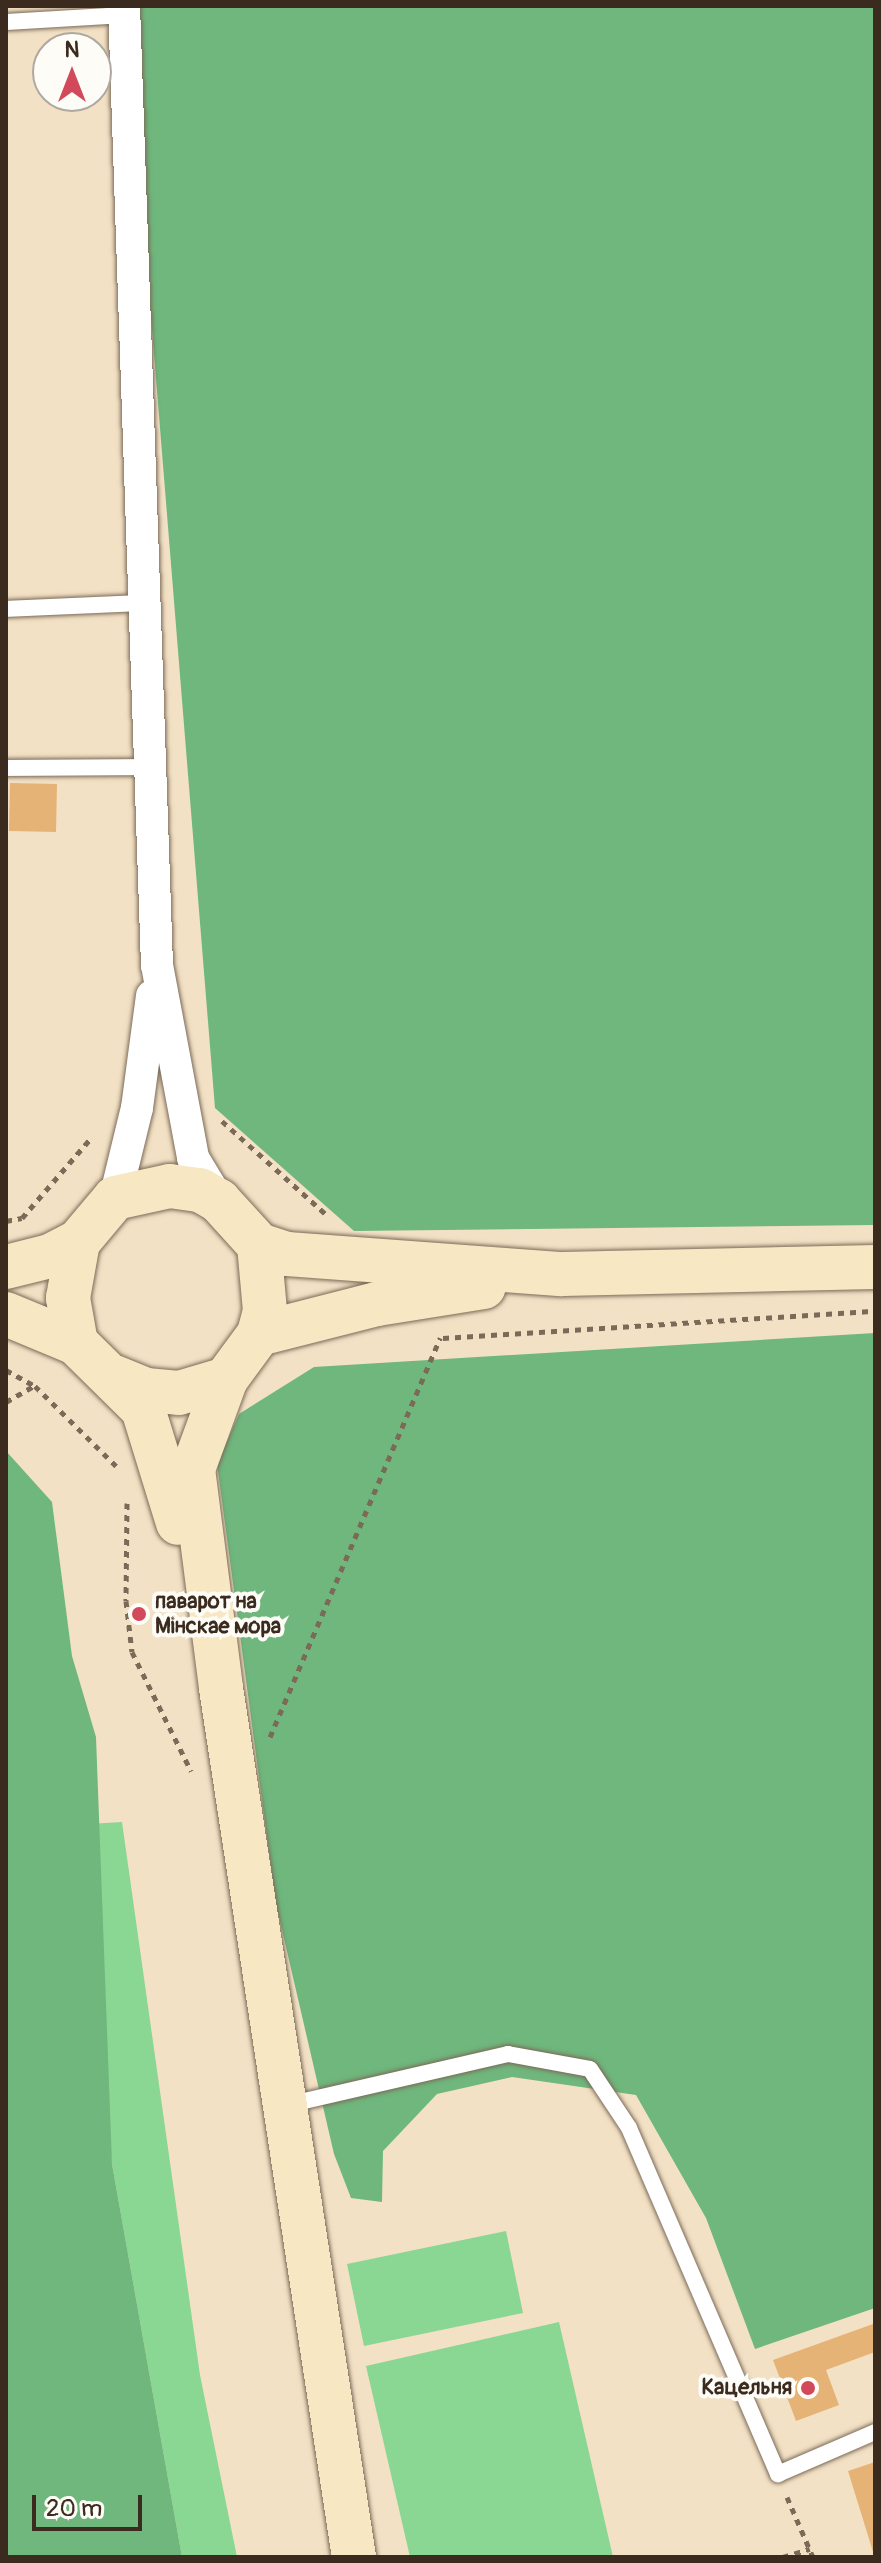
<!DOCTYPE html>
<meta charset="utf-8">
<style>
body{margin:0}
#map{position:relative;width:881px;height:2563px;overflow:hidden;background:#f3e1c5;font-family:Pangolin,sans-serif}
div>[style]{position:absolute}
.green>*{inset:0;background:#8ad693}
.forest>*{inset:0;background:#6fb77d}
.building>*{inset:0;background:#e5b376}
.path>*{height:5px;margin-top:-2.5px;transform-origin:0;background:repeating-linear-gradient(90deg,#7b6a58 0 6px,transparent 0 12px)}
.roads{filter:drop-shadow(0 0 2px #7b6a58) drop-shadow(0 0 2px #7b6a58)}
.lane>*{height:16px;margin:-8px;padding:0 8px;transform-origin:8px;border-radius:8px;background:#fff}
.street>*{height:32px;margin:-16px;padding:0 16px;transform-origin:16px;border-radius:16px;background:#fff}
.secondary>*{height:44px;margin:-22px;padding:0 22px;transform-origin:22px;border-radius:22px;background:#f7e8c3}
.dots>*{width:22px;height:22px;translate:-50% -50%;box-sizing:border-box;border:4px solid #fdfcf7;border-radius:50%}
span{translate:-50% -50%;white-space:nowrap;text-align:center;line-height:1.15;-webkit-text-stroke:8px #fdfcf7;paint-order:stroke}
.poi-label{font-size:22px;color:#3b2a1e;font-weight:700}
.left{translate:0 -50%;text-align:left}
.right{translate:-100% -50%;text-align:right}
.frame{position:absolute;inset:0;border:8px solid #3b2a1e;pointer-events:none}
.north{position:absolute;left:32px;top:32px;width:80px;height:80px;box-sizing:border-box;background:#fdfcf7;border:2px solid #afa8a0;border-radius:50%;rotate:0deg;font-size:22px;font-weight:700;line-height:32px;text-align:center;color:#3b2a1e}
.north::after{content:'';display:block;margin:auto;width:28px;height:36px;background:#d1495b;clip-path:polygon(50% 0,100% 100%,50% 72%,0 100%)}
.scale{position:absolute;left:32px;top:2495px;width:110px;height:36px;box-sizing:border-box;border:4px solid #3b2a1e;border-top:0;padding-left:10px;font-size:24px;line-height:28px;white-space:nowrap;color:#3b2a1e;-webkit-text-stroke:6px #fdfcf7;paint-order:stroke}
</style>
<div id="map">
<div class="green">
<div style="clip-path:polygon(122px 1822px,200px 2375px,237px 2557px,182px 2557px,112px 2164px,72px 1825px)"></div>
<div style="clip-path:polygon(506px 2231px,523px 2313px,364px 2346px,347px 2264px)"></div>
<div style="clip-path:polygon(559px 2322px,613px 2557px,410px 2557px,366px 2366px)"></div>
</div>
<div class="forest">
<div style="clip-path:polygon(136px 6px,875px 6px,875px 1225px,354px 1231px,215px 1108px,144px 230px)"></div>
<div style="clip-path:polygon(875px 1333px,875px 2308px,755px 2349px,706px 2218px,636px 2095px,512px 2077px,437px 2094px,383px 2151px,382px 2202px,351px 2198px,334px 2154px,276px 1904px,217px 1464px,239px 1414px,314px 1367px)"></div>
<div style="clip-path:polygon(6px 1451px,52px 1502px,72px 1656px,96px 1737px,112px 2164px,182px 2557px,6px 2557px)"></div>
</div>
<div class="building">
<div style="clip-path:polygon(10px 783px,57px 784px,56px 832px,9px 831px)"></div>
<div style="clip-path:polygon(873px 2324px,875px 2352px,826px 2370px,839px 2405px,796px 2421px,773px 2360px)"></div>
<div style="clip-path:polygon(875px 2462px,875px 2555px,874px 2555px,848px 2471px)"></div>
</div>
<div class="path">
<div style="left:222px;top:1121px;width:142px;rotate:41.9deg"></div>
<div style="left:6px;top:1221px;width:16px;rotate:-11deg"></div>
<div style="left:22px;top:1218px;width:107px;rotate:-49.2deg"></div>
<div style="left:443px;top:1338px;width:433px;rotate:-3.6deg"></div>
<div style="left:6px;top:1370px;width:33px;rotate:29deg"></div>
<div style="left:35px;top:1386px;width:114px;rotate:44.6deg"></div>
<div style="left:6px;top:1402px;width:32px;rotate:-30deg"></div>
<div style="left:127px;top:1503px;width:98px;rotate:90.6deg"></div>
<div style="left:126px;top:1601px;width:51px;rotate:83.3deg"></div>
<div style="left:132px;top:1652px;width:133px;rotate:63.6deg"></div>
<div style="left:270px;top:1737px;width:434px;rotate:-66.9deg"></div>
<div style="left:787px;top:2497px;width:65px;rotate:66.6deg"></div>
<div style="left:783px;top:2557px;width:28px;rotate:-17deg"></div>
</div>
<div class="roads">
<div class="lane">
<div style="left:6px;top:22px;width:119px;rotate:-3.4deg"></div>
<div style="left:6px;top:609px;width:139px;rotate:-2.5deg"></div>
<div style="left:6px;top:768px;width:145px;rotate:-0.4deg"></div>
<div style="left:287px;top:2105px;width:227px;rotate:-13deg"></div>
<div style="left:508px;top:2054px;width:83px;rotate:10.4deg"></div>
<div style="left:590px;top:2069px;width:71px;rotate:56.5deg"></div>
<div style="left:629px;top:2128px;width:377px;rotate:66.7deg"></div>
<div style="left:778px;top:2474px;width:106px;rotate:-23.4deg"></div>
</div>
<div class="street">
<div style="left:124px;top:6px;width:960px;rotate:88.03deg"></div>
<div style="left:157px;top:965px;width:196px;rotate:79.4deg"></div>
<div style="left:193px;top:1158px;width:50px;rotate:58.8deg"></div>
<div style="left:115px;top:1198px;width:93px;rotate:-76.3deg"></div>
<div style="left:137px;top:1108px;width:113px;rotate:-82.4deg"></div>
</div>
<div class="secondary">
<div style="left:259px;top:1245px;width:66px;rotate:84.8deg"></div>
<div style="left:265px;top:1311px;width:24px;rotate:105deg"></div>
<div style="left:259px;top:1334px;width:56px;rotate:126.3deg"></div>
<div style="left:226px;top:1379px;width:96px;rotate:110.1deg"></div>
<div style="left:193px;top:1469px;width:221px;rotate:82.7deg"></div>
<div style="left:221px;top:1688px;width:879px;rotate:81.3deg"></div>
<div style="left:6px;top:1267px;width:45px;rotate:-14deg"></div>
<div style="left:50px;top:1256px;width:31px;rotate:-27deg"></div>
<div style="left:78px;top:1242px;width:57px;rotate:-49.9deg"></div>
<div style="left:115px;top:1198px;width:56px;rotate:-12.3deg"></div>
<div style="left:170px;top:1186px;width:30px;rotate:8deg"></div>
<div style="left:200px;top:1190px;width:22px;rotate:30deg"></div>
<div style="left:219px;top:1201px;width:59px;rotate:47.7deg"></div>
<div style="left:259px;top:1245px;width:29px;rotate:18deg"></div>
<div style="left:287px;top:1254px;width:276px;rotate:4.2deg"></div>
<div style="left:562px;top:1274px;width:313px;rotate:-1.3deg"></div>
<div style="left:6px;top:1314px;width:76px;rotate:22.5deg"></div>
<div style="left:76px;top:1343px;width:94px;rotate:44.6deg"></div>
<div style="left:143px;top:1409px;width:119px;rotate:72.9deg"></div>
<div style="left:259px;top:1334px;width:122px;rotate:-14.3deg"></div>
<div style="left:377px;top:1304px;width:108px;rotate:-9deg"></div>
<div style="left:76px;top:1343px;width:46px;rotate:-100.1deg"></div>
<div style="left:68px;top:1298px;width:57px;rotate:-79.9deg"></div>
<div style="left:114px;top:1377px;width:35px;rotate:22deg"></div>
<div style="left:146px;top:1390px;width:33px;rotate:5deg"></div>
<div style="left:179px;top:1393px;width:49px;rotate:-16.6deg"></div>
</div>
</div>
<div class="dots">
<div style="left:139px;top:1614px;background:#d1495b"></div>
<div style="left:808px;top:2388px;background:#d1495b"></div>
</div>
<div class="poi-label">
<span class="left" style="left:155px;top:1614px">паварот на<br>Мінскае мора</span>
<span class="right" style="left:792px;top:2388px">Кацельня</span>
</div>
<div class="frame"></div>
<div class="north">N</div>
<div class="scale">20 m</div>
</div>
